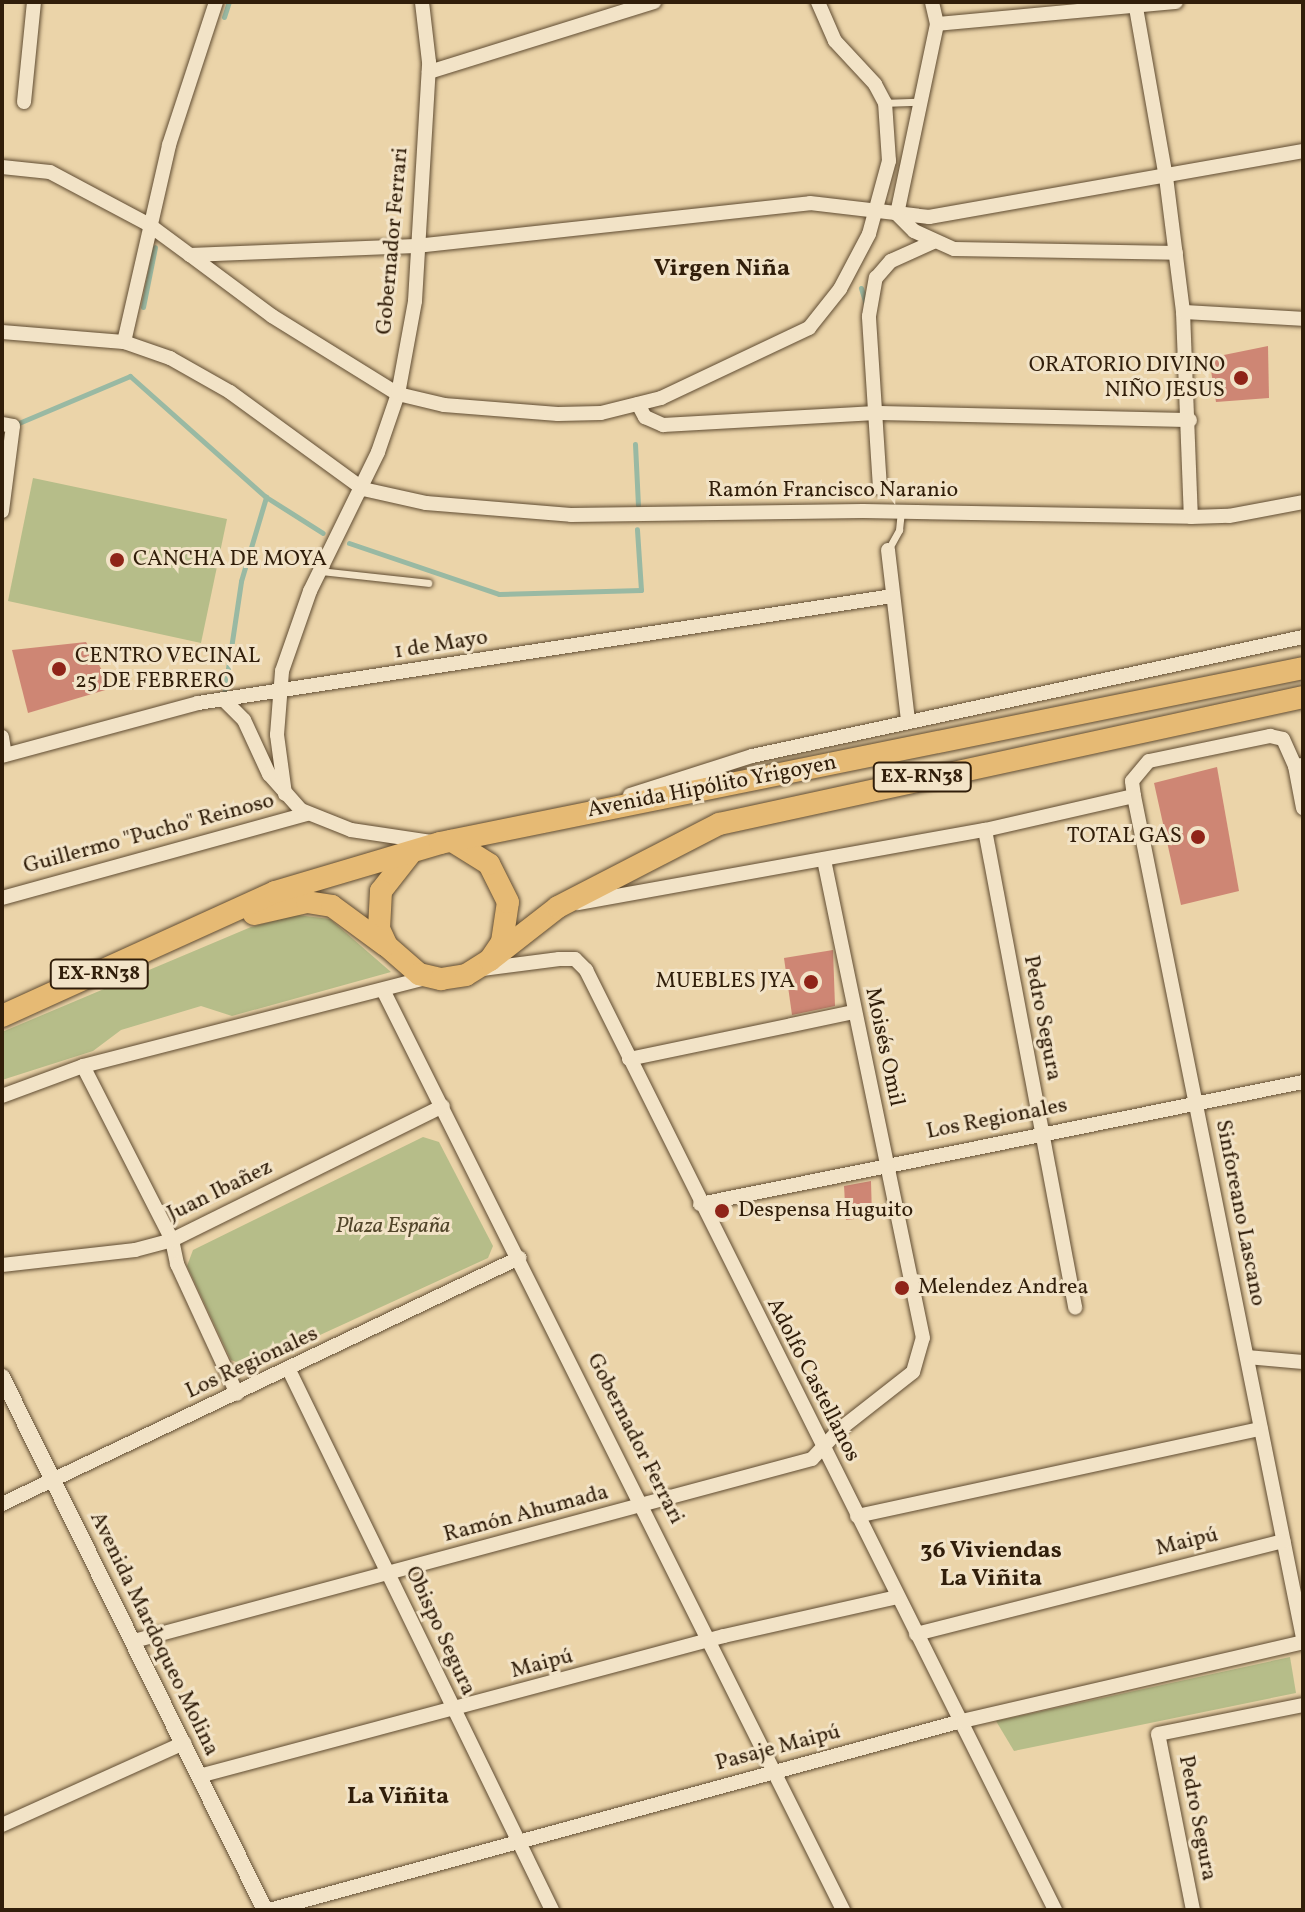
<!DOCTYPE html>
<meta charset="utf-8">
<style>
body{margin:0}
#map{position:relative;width:1305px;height:1912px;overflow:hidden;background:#ebd4a9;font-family:Vollkorn,serif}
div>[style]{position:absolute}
.green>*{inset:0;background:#b6bd89}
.stream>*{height:5px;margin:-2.5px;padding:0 2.5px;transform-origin:2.5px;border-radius:2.5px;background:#99b9a3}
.building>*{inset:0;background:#ce8674}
.roads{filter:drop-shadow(0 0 2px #604c32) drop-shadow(0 0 2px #604c32)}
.service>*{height:7px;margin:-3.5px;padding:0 3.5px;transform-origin:3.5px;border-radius:3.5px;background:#f2e3c7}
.minor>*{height:14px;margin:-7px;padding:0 7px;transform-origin:7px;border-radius:7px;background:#f2e3c7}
.tertiary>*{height:16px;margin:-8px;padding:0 8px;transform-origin:8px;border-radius:8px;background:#f2e3c7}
.primary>*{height:22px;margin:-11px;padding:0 11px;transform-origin:11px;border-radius:11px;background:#e6ba74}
.dots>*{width:22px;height:22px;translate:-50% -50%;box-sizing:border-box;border:4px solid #f2e3c7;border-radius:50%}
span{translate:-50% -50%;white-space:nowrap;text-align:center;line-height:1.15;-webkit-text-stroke:6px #f2e3c7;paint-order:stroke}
.shield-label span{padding:2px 6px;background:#f2e3c7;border:2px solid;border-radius:6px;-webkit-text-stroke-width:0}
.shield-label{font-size:20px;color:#311e0a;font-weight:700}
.street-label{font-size:22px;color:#311e0a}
.poi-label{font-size:22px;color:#311e0a}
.right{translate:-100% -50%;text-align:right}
.left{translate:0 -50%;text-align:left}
.park-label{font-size:22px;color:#52462a;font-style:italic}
.neighbourhood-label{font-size:24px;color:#311e0a;font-weight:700}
.frame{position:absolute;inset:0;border:4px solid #311e0a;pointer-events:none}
</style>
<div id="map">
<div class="green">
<div style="clip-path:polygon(33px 478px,227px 519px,201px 643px,8px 601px)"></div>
<div style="clip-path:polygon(297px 915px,330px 919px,391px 972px,232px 1016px,201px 1006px,121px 1030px,93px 1051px,2px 1080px,2px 1032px,251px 927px)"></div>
<div style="clip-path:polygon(423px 1137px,439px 1142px,493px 1246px,488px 1258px,250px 1367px,231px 1360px,187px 1266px,193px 1250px)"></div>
<div style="clip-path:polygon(1290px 1657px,1296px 1693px,1014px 1751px,996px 1721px)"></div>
</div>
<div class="stream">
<div style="left:224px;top:17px;width:16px;rotate:-72deg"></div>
<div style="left:861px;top:288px;width:17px;rotate:73deg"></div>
<div style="left:143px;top:307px;width:61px;rotate:-78.7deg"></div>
<div style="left:14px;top:425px;width:126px;rotate:-22.9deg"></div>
<div style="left:130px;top:376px;width:182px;rotate:41.7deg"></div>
<div style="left:266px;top:497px;width:67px;rotate:32.3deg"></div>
<div style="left:635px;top:444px;width:61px;rotate:87.2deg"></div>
<div style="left:349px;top:543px;width:158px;rotate:18.8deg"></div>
<div style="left:499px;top:594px;width:142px;rotate:-1.6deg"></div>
<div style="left:641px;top:590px;width:61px;rotate:-93.8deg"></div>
<div style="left:224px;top:695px;width:115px;rotate:-81.5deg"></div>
<div style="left:241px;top:581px;width:88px;rotate:-73.4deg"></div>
</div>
<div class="building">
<div style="clip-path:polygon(1268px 346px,1269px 398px,1216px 402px,1209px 358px)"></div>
<div style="clip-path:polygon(86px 642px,112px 688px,28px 713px,12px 650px)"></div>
<div style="clip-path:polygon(1217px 767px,1239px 891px,1181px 905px,1154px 783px)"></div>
<div style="clip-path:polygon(833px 950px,835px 1006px,792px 1015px,784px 958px)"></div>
<div style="clip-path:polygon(871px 1181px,872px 1217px,846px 1220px,844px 1186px)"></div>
</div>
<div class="roads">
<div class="service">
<div style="left:885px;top:103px;width:36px;rotate:-2deg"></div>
<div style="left:888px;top:550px;width:23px;rotate:-61deg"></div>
<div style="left:899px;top:530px;width:18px;rotate:-84deg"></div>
<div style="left:320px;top:571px;width:109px;rotate:6.3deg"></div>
</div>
<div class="minor">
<div style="left:1135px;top:2px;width:178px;rotate:80deg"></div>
<div style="left:1166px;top:177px;width:136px;rotate:82.8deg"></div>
<div style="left:1183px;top:312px;width:205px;rotate:87.8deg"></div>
<div style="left:937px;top:24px;width:240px;rotate:-5.3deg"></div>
<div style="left:429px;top:72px;width:236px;rotate:-17.3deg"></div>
<div style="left:24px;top:102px;width:100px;rotate:-84.3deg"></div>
<div style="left:2px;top:167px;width:48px;rotate:5.9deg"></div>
<div style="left:50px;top:172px;width:111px;rotate:28deg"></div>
<div style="left:148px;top:224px;width:52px;rotate:36.4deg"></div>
<div style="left:190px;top:255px;width:226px;rotate:-2.3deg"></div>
<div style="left:416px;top:246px;width:396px;rotate:-6.2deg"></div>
<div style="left:810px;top:203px;width:120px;rotate:6.7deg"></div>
<div style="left:929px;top:217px;width:380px;rotate:-10deg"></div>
<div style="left:897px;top:214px;width:24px;rotate:45deg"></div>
<div style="left:914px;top:231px;width:44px;rotate:24.2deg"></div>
<div style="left:954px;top:249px;width:222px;rotate:1deg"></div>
<div style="left:897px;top:214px;width:194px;rotate:-78.1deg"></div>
<div style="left:937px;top:24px;width:23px;rotate:-103deg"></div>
<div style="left:190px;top:255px;width:102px;rotate:36.6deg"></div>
<div style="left:272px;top:316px;width:148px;rotate:31.8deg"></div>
<div style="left:398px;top:394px;width:47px;rotate:13.4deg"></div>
<div style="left:444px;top:405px;width:114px;rotate:4.5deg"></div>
<div style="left:558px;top:414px;width:43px;rotate:-1.3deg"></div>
<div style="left:601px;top:413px;width:62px;rotate:-14deg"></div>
<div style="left:661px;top:398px;width:164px;rotate:-25.3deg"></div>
<div style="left:809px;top:328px;width:50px;rotate:-51.5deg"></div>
<div style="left:840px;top:289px;width:62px;rotate:-62.2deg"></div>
<div style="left:869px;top:234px;width:76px;rotate:-74.7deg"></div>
<div style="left:889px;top:161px;width:58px;rotate:-93.9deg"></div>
<div style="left:885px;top:103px;width:21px;rotate:-118deg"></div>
<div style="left:875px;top:84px;width:59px;rotate:-132.9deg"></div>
<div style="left:835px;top:41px;width:43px;rotate:-113.6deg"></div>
<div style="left:1183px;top:312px;width:120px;rotate:3.3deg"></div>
<div style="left:2px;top:332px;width:122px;rotate:4.7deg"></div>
<div style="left:124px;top:342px;width:49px;rotate:19.2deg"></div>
<div style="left:170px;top:358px;width:69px;rotate:29.5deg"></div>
<div style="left:230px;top:392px;width:165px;rotate:36.1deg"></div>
<div style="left:363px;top:489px;width:65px;rotate:12.5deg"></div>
<div style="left:426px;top:503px;width:145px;rotate:4.7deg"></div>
<div style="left:571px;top:515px;width:292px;rotate:-0.8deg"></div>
<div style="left:863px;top:511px;width:328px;rotate:1deg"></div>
<div style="left:1191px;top:517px;width:38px;rotate:-2deg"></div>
<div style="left:1229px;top:516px;width:75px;rotate:-10.7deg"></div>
<div style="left:124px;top:342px;width:202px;rotate:-77.1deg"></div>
<div style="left:169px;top:145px;width:151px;rotate:-71.8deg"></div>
<div style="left:638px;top:404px;width:15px;rotate:62deg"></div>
<div style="left:645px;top:417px;width:20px;rotate:24deg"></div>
<div style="left:663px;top:425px;width:213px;rotate:-3.2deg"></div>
<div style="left:876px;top:413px;width:314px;rotate:1.3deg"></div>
<div style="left:2px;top:424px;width:11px;rotate:10deg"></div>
<div style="left:13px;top:426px;width:86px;rotate:97.4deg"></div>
<div style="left:880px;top:488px;width:172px;rotate:-93.7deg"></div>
<div style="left:869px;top:316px;width:39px;rotate:-80deg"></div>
<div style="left:876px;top:278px;width:23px;rotate:-49deg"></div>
<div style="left:891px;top:261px;width:46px;rotate:-24.3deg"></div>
<div style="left:888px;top:550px;width:171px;rotate:83.3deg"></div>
<div style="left:224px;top:700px;width:28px;rotate:45deg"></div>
<div style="left:244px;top:720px;width:60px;rotate:65.2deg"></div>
<div style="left:269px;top:774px;width:48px;rotate:48.4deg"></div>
<div style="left:301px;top:810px;width:54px;rotate:21.8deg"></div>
<div style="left:351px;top:830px;width:81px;rotate:8.5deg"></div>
<div style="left:2px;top:737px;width:18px;rotate:81deg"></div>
<div style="left:2px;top:756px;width:203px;rotate:-15.1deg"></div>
<div style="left:198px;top:703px;width:702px;rotate:-8.76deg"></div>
<div style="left:1295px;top:766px;width:43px;rotate:79.2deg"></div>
<div style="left:285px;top:794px;width:60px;rotate:-97.7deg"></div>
<div style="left:277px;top:735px;width:64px;rotate:-85.5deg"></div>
<div style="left:282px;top:671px;width:85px;rotate:-70.7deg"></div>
<div style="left:310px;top:591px;width:155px;rotate:-63.9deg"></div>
<div style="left:378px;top:452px;width:61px;rotate:-71deg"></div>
<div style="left:398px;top:394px;width:95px;rotate:-79.6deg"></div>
<div style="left:415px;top:301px;width:239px;rotate:-86.6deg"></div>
<div style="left:429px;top:62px;width:60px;rotate:-96.7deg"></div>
<div style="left:630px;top:795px;width:128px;rotate:-17.7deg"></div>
<div style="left:752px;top:756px;width:564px;rotate:-12.19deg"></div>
<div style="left:1134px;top:796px;width:859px;rotate:78.65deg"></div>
<div style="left:985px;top:830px;width:486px;rotate:79.3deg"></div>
<div style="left:2px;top:898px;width:317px;rotate:-15.4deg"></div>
<div style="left:578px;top:903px;width:413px;rotate:-10.2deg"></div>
<div style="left:985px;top:830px;width:153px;rotate:-12.9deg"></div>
<div style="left:1134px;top:796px;width:15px;rotate:-98deg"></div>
<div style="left:1132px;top:781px;width:26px;rotate:-50deg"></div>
<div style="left:1149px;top:761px;width:124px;rotate:-11.7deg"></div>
<div style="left:1270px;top:736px;width:13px;rotate:13deg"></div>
<div style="left:1283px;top:739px;width:30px;rotate:66deg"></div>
<div style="left:1295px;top:766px;width:8px;rotate:-7deg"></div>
<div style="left:482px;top:969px;width:78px;rotate:-7.4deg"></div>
<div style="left:559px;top:959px;width:16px"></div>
<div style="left:575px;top:959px;width:16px;rotate:45deg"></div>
<div style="left:586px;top:970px;width:1051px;rotate:63.48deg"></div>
<div style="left:383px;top:990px;width:1029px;rotate:63.43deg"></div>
<div style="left:629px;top:1059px;width:230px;rotate:-11.8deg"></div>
<div style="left:83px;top:1066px;width:195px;rotate:62.9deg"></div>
<div style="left:172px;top:1240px;width:25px;rotate:78deg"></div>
<div style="left:177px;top:1264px;width:143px;rotate:65.2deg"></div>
<div style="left:2px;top:1096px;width:86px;rotate:-20.3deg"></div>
<div style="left:83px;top:1066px;width:357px;rotate:-14.4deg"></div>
<div style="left:700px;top:1204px;width:615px;rotate:-11.44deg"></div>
<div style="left:2px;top:1265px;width:134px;rotate:-6.4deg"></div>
<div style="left:135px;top:1250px;width:38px;rotate:-15deg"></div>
<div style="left:172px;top:1240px;width:302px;rotate:-26.3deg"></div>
<div style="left:1247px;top:1357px;width:56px;rotate:5.1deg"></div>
<div style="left:289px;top:1370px;width:601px;rotate:64.03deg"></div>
<div style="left:2px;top:1504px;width:573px;rotate:-25.45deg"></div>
<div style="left:857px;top:1516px;width:413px;rotate:-12.2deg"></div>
<div style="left:916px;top:1634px;width:379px;rotate:-14.2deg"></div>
<div style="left:134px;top:1641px;width:702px;rotate:-15.03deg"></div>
<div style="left:812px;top:1459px;width:40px;rotate:-47deg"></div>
<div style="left:839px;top:1430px;width:94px;rotate:-38.1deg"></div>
<div style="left:913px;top:1372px;width:35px;rotate:-74deg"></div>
<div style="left:923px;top:1338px;width:489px;rotate:-101.7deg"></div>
<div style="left:199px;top:1776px;width:543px;rotate:-14.93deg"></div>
<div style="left:724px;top:1636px;width:177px;rotate:-12.7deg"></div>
<div style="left:2px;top:1825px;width:200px;rotate:-24.3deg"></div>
<div style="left:269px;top:1910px;width:718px;rotate:-15.26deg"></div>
<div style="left:962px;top:1721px;width:350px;rotate:-13deg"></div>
<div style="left:1193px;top:1910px;width:179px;rotate:-101.2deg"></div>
<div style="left:1158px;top:1734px;width:148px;rotate:-11.3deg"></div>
</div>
<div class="tertiary">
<div style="left:2px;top:1377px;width:594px;rotate:63.74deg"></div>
</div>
<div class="primary">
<div style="left:410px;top:854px;width:47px;rotate:128.1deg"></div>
<div style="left:381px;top:891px;width:38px;rotate:93deg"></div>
<div style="left:379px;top:929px;width:19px;rotate:65deg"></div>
<div style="left:387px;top:946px;width:43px;rotate:41.2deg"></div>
<div style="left:419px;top:974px;width:23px;rotate:13deg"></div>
<div style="left:441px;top:979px;width:25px;rotate:-9deg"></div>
<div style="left:466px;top:975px;width:28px;rotate:-32deg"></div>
<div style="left:490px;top:960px;width:22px;rotate:-56deg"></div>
<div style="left:502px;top:942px;width:40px;rotate:-81.5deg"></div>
<div style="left:508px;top:902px;width:42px;rotate:-116.6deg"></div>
<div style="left:489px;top:864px;width:44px;rotate:-148.1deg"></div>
<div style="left:254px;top:914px;width:54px;rotate:-12.8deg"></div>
<div style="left:307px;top:902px;width:25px;rotate:9deg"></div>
<div style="left:332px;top:906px;width:66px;rotate:36.3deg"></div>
<div style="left:490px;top:960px;width:86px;rotate:-37.9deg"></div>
<div style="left:558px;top:907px;width:181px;rotate:-27.3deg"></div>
<div style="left:719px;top:824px;width:598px;rotate:-12.27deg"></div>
<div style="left:2px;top:1016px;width:300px;rotate:-24.4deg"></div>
<div style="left:275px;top:892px;width:172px;rotate:-16.5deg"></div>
<div style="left:440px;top:843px;width:881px;rotate:-11.46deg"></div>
</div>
</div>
<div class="dots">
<div style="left:1241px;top:378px;background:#8f2418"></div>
<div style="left:117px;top:560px;background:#8f2418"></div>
<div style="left:59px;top:669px;background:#8f2418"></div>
<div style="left:1198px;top:837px;background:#8f2418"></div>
<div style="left:811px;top:982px;background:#8f2418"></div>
<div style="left:722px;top:1211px;background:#8f2418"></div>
<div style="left:902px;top:1288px;background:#8f2418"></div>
</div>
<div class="shield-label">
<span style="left:922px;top:777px">EX-RN38</span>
<span style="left:99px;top:974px">EX-RN38</span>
</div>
<div class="street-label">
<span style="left:393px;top:241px;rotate:-85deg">Gobernador Ferrari</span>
<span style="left:833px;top:491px">Ramón Francisco Naranio</span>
<span style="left:441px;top:645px;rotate:-9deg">1 de Mayo</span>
<span style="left:712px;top:787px;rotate:-11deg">Avenida Hipólito Yrigoyen</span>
<span style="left:149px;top:834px;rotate:-15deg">Guillermo "Pucho" Reinoso</span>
<span style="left:1042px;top:1018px;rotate:79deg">Pedro Segura</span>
<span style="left:884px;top:1047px;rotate:78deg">Moisés Omil</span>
<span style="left:997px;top:1119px;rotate:-11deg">Los Regionales</span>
<span style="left:220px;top:1191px;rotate:-26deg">Juan Ibañez</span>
<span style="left:1240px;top:1213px;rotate:79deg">Sinforeano Lascano</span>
<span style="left:252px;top:1363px;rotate:-25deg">Los Regionales</span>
<span style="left:813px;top:1380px;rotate:63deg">Adolfo Castellanos</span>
<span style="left:635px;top:1439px;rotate:63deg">Gobernador Ferrari</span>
<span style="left:526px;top:1514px;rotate:-15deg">Ramón Ahumada</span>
<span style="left:1187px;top:1542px;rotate:-14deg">Maipú</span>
<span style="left:440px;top:1631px;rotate:65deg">Obispo Segura</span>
<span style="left:154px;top:1634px;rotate:64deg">Avenida Mardoqueo Molina</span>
<span style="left:542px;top:1664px;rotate:-15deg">Maipú</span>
<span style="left:778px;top:1748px;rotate:-15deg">Pasaje Maipú</span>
<span style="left:1197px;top:1818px;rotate:79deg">Pedro Segura</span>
</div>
<div class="poi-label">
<span class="right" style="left:1225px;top:378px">ORATORIO DIVINO<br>NIÑO JESUS</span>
<span class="left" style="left:133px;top:560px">CANCHA DE MOYA</span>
<span class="left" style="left:75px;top:669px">CENTRO VECINAL<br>25 DE FEBRERO</span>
<span class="right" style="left:1182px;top:837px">TOTAL GAS</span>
<span class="right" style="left:795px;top:982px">MUEBLES JYA</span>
<span class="left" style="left:738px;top:1211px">Despensa Huguito</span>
<span class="left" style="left:918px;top:1288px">Melendez Andrea</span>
</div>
<div class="park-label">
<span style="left:393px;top:1227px">Plaza España</span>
</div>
<div class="neighbourhood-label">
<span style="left:722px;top:270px">Virgen Niña</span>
<span style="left:991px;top:1566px">36 Viviendas<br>La Viñita</span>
<span style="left:398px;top:1798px">La Viñita</span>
</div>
<div class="frame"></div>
</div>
